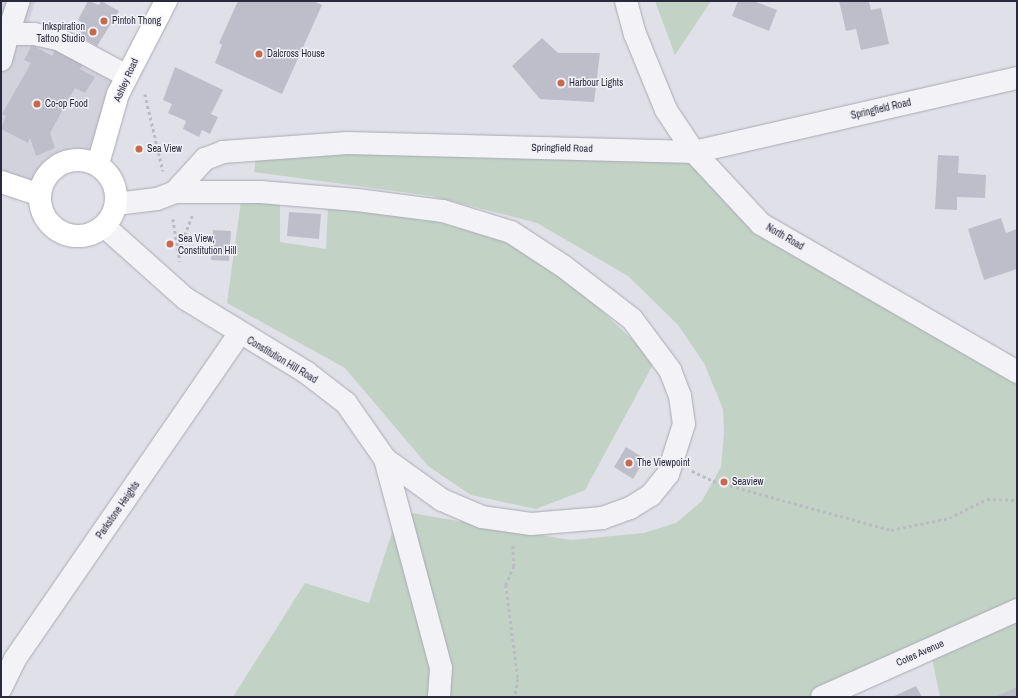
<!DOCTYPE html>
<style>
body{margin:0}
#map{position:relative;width:1018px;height:698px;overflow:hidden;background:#e0e0e8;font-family:"Archivo Narrow",sans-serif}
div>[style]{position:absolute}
.built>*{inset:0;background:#d2d2dd}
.green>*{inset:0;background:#c2d2c4}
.building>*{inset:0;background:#bebecb}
.path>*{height:2.5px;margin-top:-1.25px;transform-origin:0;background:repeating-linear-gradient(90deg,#bbbbc3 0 3px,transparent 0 6px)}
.roads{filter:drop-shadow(0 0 1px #a9a9b5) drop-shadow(0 0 1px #a9a9b5)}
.minor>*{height:22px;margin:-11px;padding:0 11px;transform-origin:11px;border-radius:11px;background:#f3f3f7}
.major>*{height:22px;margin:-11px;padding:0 11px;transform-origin:11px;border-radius:11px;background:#fff}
.major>.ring{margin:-11px;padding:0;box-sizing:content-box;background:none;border:22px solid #fff;border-radius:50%}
.dots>*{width:11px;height:11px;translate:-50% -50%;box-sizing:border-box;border:2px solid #f0f0f6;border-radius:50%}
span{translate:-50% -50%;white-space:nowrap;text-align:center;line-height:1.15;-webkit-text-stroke:3px #f0f0f6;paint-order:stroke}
.poi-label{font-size:10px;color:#2a2a3f}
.left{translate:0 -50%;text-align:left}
.right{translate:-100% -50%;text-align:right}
.street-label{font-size:10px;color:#2a2a3f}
.frame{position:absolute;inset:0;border:2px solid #2a2a3f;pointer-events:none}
</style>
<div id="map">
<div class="built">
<div style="clip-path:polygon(1px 1px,35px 1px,29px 22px,69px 32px,132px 66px,98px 164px,77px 159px,65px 161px,47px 174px,42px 184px,1px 182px)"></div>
</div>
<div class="green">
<div style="clip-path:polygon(655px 1px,711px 1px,675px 55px)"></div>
<div style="clip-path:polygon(257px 150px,694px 152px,761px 224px,1017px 372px,1017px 697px,940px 697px,930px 649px,822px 697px,233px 697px,305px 583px,369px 603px,399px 511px,571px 540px,644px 533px,676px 523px,702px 501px,721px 467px,724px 433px,723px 409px,704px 363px,678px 325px,628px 276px,537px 223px,431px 196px,254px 172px)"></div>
<div style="clip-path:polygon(241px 201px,280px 203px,280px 242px,326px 249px,328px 207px,434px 221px,510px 243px,582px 292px,655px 361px,585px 490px,536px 509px,471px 495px,428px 466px,345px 368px,227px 303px)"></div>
</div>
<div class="building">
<div style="clip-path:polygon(88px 1px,99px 5px,101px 1px,119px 11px,97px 46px,78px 35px,84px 24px,78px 20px)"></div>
<div style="clip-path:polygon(238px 1px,313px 1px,322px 5px,282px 94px,215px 63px,222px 45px,219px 43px)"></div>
<div style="clip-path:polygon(738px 1px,754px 1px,777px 10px,769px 31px,732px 16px)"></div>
<div style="clip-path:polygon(839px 1px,869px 2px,871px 10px,881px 8px,889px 44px,861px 50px,856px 29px,846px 31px)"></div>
<div style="clip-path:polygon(542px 38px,558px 53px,600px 53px,594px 102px,540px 99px,512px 66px)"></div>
<div style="clip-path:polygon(32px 45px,52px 56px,56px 48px,83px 64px,80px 69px,95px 77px,85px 93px,75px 88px,50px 133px,55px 148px,36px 156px,30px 138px,28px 143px,1px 129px,6px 116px,2px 114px,31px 63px,24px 60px)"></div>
<div style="clip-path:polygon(175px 67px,223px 90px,211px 114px,218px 117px,210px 134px,202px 130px,199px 137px,183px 129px,186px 121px,168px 113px,172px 104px,163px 100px)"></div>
<div style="clip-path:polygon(938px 155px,959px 156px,958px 173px,986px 175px,985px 198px,957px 197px,957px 210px,935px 209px)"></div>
<div style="clip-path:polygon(289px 212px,321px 214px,319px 239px,287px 236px)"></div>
<div style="clip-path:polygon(1001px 218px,1006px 233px,1017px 229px,1017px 269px,984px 280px,968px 229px)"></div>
<div style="clip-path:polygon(213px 230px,231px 231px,229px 261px,211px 260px)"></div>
<div style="clip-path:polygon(626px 447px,645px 459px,633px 479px,614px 467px)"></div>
<div style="clip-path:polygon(916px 686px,922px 697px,892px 697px)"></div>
<div style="clip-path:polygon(1017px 687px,1017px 697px,995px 697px)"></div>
</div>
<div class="path">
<div style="left:145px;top:94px;width:79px;rotate:76.8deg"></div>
<div style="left:173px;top:219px;width:43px;rotate:80.5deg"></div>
<div style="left:178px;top:252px;width:39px;rotate:-69deg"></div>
<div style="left:692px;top:471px;width:23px;rotate:25deg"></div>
<div style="left:713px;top:481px;width:185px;rotate:15.4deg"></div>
<div style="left:891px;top:530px;width:59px;rotate:-11.7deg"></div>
<div style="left:949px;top:518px;width:42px;rotate:-26.6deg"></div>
<div style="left:987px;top:499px;width:30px;rotate:2deg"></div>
<div style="left:513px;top:546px;width:20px;rotate:87deg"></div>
<div style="left:514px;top:566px;width:21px;rotate:113deg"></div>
<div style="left:506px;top:585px;width:95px;rotate:82.7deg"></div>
<div style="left:518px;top:679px;width:18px;rotate:99deg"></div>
</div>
<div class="roads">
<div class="minor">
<div style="left:626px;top:1px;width:34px;rotate:75deg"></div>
<div style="left:635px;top:34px;width:82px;rotate:67.8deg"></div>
<div style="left:666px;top:110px;width:50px;rotate:56.3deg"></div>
<div style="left:694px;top:152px;width:98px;rotate:47.1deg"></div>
<div style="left:761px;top:224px;width:296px;rotate:30deg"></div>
<div style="left:8px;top:34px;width:35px;rotate:-72deg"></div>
<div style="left:1px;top:60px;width:27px;rotate:-75deg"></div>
<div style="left:8px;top:34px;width:26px"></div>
<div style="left:34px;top:34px;width:25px;rotate:12deg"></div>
<div style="left:58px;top:39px;width:78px;rotate:28.2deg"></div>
<div style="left:175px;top:192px;width:85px"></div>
<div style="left:260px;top:192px;width:97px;rotate:4.7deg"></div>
<div style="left:357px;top:200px;width:87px;rotate:7.3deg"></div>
<div style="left:443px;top:211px;width:71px;rotate:17.2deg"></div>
<div style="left:511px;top:232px;width:62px;rotate:33.2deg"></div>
<div style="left:563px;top:266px;width:87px;rotate:37.5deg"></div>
<div style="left:632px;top:319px;width:64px;rotate:53.3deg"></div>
<div style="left:670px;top:370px;width:28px;rotate:69deg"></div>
<div style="left:680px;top:396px;width:28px;rotate:82deg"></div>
<div style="left:684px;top:424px;width:52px;rotate:107.7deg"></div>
<div style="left:668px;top:474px;width:27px;rotate:129deg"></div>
<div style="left:651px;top:495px;width:25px;rotate:148deg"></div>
<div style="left:630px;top:508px;width:29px;rotate:160deg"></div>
<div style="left:603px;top:518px;width:72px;rotate:175.2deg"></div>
<div style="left:531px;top:524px;width:49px;rotate:-171.9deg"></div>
<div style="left:482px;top:517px;width:43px;rotate:-157deg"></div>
<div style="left:442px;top:500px;width:70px;rotate:-144.3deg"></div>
<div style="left:116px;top:204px;width:41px;rotate:-7deg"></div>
<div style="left:157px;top:199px;width:19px;rotate:-21deg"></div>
<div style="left:175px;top:192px;width:45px;rotate:-47.7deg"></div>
<div style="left:205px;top:159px;width:19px;rotate:-21deg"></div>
<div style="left:223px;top:152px;width:125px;rotate:-4.1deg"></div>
<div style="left:348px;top:143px;width:346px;rotate:1.5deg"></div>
<div style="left:694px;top:152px;width:331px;rotate:-12.9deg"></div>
<div style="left:104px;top:226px;width:110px;rotate:41.7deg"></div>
<div style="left:186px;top:299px;width:142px;rotate:31.4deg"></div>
<div style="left:307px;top:373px;width:49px;rotate:37.6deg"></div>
<div style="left:346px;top:403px;width:68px;rotate:55.1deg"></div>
<div style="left:385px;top:459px;width:216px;rotate:75deg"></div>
<div style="left:441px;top:668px;width:29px;rotate:94deg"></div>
<div style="left:1px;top:688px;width:32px;rotate:-64deg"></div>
<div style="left:15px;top:659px;width:395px;rotate:-55.4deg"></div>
<div style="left:822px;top:697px;width:214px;rotate:-24deg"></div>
</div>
<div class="major">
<div class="ring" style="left:40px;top:160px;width:54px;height:54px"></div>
<div style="left:98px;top:164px;width:73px;rotate:-74.1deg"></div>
<div style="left:118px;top:94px;width:105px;rotate:-62.7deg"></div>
<div style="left:1px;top:182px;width:41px;rotate:18.4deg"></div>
</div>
</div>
<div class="dots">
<div style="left:104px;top:21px;background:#c7694c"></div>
<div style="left:93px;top:32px;background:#c7694c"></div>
<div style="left:259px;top:54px;background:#c7694c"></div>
<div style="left:561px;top:83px;background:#c7694c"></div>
<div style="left:37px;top:104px;background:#c7694c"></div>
<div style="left:139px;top:149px;background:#c7694c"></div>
<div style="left:170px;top:244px;background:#c7694c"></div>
<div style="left:629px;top:463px;background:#c7694c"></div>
<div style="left:724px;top:482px;background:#c7694c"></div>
</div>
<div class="poi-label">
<span class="left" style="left:112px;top:21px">Pintoh Thong</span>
<span class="right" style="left:85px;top:32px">Inkspiration<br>Tattoo Studio</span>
<span class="left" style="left:267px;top:54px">Dalcross House</span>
<span class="left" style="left:569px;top:83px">Harbour Lights</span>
<span class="left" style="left:45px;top:104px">Co-op Food</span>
<span class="left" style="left:147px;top:149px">Sea View</span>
<span class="left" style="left:178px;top:244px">Sea View,<br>Constitution Hill</span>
<span class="left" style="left:637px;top:463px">The Viewpoint</span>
<span class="left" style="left:732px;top:482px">Seaview</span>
</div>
<div class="street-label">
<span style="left:126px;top:80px;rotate:-66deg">Ashley Road</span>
<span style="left:881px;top:109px;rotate:-13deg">Springfield Road</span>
<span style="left:562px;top:148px;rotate:1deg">Springfield Road</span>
<span style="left:785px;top:237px;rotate:30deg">North Road</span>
<span style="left:282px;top:360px;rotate:31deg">Constitution Hill Road</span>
<span style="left:118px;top:510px;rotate:-55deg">Parkstone Heights</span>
<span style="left:920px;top:653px;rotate:-24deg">Cotes Avenue</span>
</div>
<div class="frame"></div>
</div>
